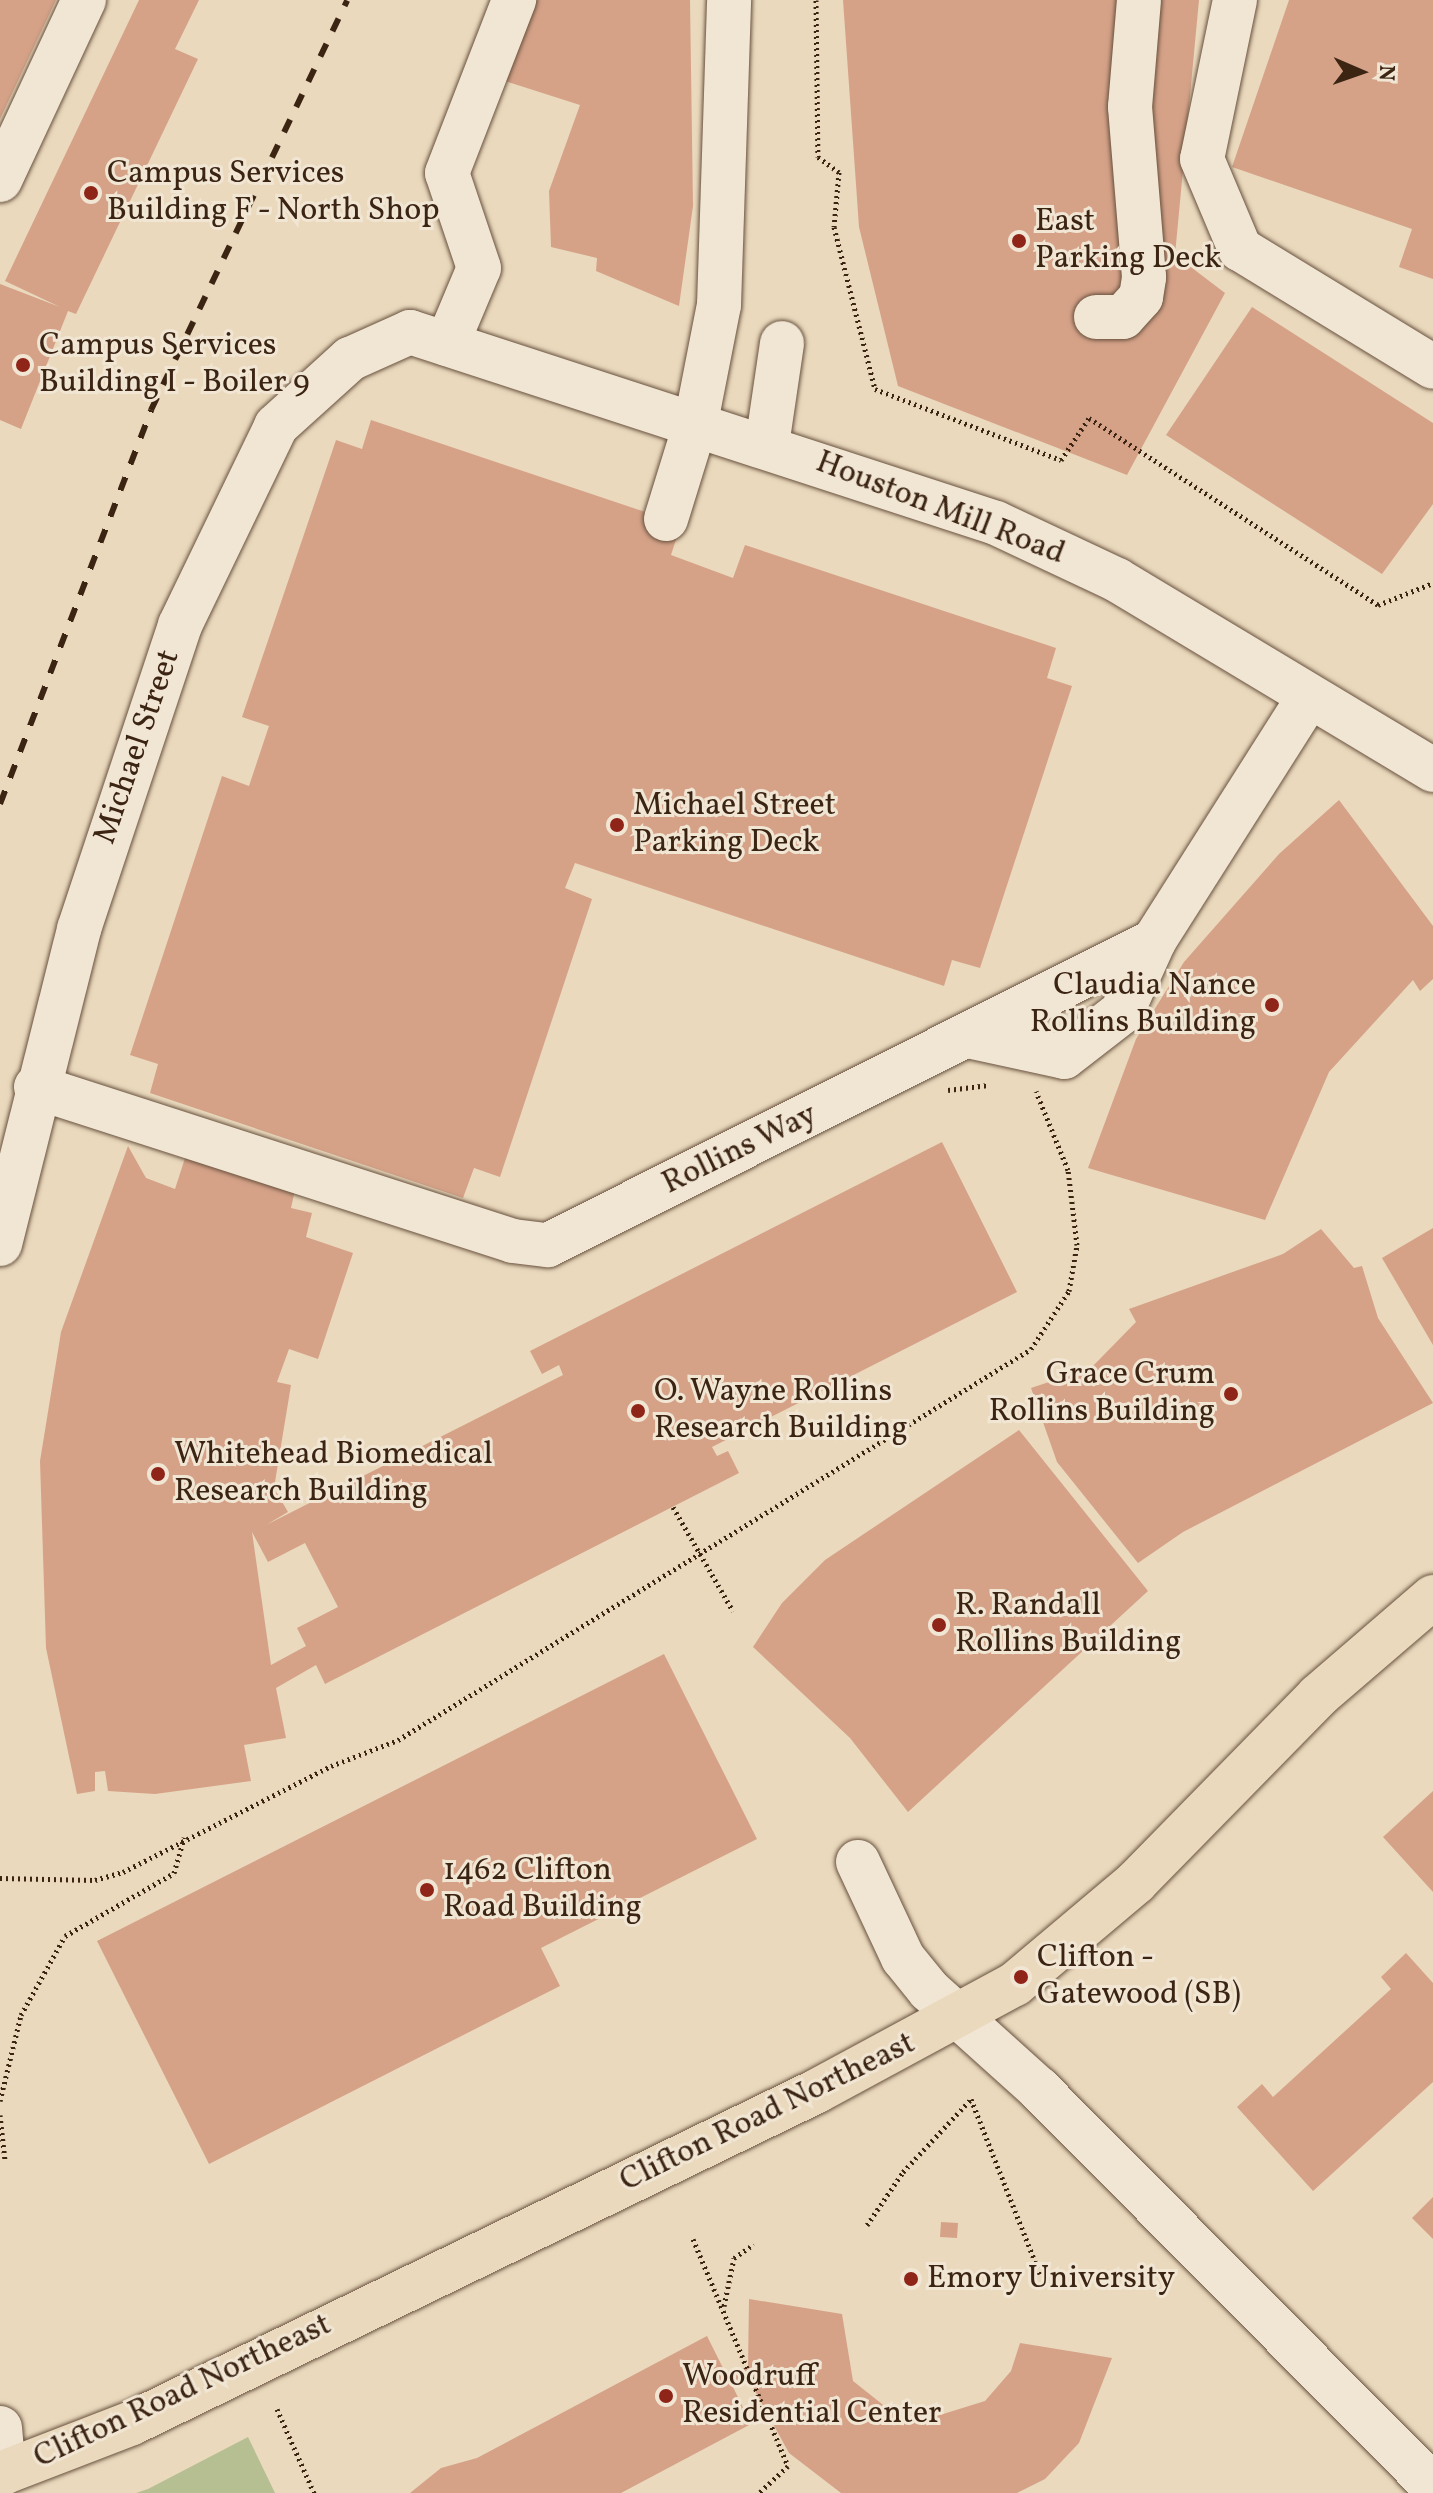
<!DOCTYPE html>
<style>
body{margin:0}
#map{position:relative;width:1433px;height:2493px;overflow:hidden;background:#ead9bd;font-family:Vollkorn,serif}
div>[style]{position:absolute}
.green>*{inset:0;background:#b6bf92}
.building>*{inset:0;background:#d5a288}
.path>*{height:5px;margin-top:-2.5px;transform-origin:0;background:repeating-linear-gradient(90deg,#3c2413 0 2px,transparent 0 6px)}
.roads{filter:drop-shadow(0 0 2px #68513e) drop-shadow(0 0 2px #68513e)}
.minor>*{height:44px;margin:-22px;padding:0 22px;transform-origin:22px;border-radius:22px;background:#f1e6d4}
.major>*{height:44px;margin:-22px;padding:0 22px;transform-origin:22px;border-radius:22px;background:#ead9bd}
.rail>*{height:6px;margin-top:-3px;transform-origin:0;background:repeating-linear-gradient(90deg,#3c2413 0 14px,transparent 0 28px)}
.dots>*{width:22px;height:22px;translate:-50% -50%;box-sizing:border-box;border:4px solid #f1e6d4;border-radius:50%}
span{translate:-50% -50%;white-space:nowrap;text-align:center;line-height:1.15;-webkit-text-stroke:6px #f1e6d4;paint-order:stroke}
.poi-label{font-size:32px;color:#3c2413}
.left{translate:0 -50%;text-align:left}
.right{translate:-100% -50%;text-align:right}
.street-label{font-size:32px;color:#3c2413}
.north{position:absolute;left:1321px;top:32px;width:80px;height:80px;-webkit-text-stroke:6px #f1e6d4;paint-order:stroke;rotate:92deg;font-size:22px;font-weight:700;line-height:32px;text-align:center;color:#3c2413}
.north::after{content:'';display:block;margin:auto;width:28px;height:36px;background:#3c2413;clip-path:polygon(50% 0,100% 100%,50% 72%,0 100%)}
</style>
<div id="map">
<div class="green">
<div style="clip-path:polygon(248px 2437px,275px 2493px,136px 2493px,148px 2489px)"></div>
</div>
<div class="building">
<div style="clip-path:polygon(0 0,56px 0,0 119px)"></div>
<div style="clip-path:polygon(139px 0,199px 0,175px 49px,198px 59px,76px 314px,68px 311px,21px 429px,0 420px,0 284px,60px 307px,5px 281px)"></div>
<div style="clip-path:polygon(537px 0,690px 0,693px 206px,679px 306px,596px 271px,597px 258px,551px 247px,549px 191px,580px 105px,502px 80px)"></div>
<div style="clip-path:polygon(843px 0,1199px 0,1175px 255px,1225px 293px,1127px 475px,898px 386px,859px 227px)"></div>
<div style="clip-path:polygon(1289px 0,1433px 0,1433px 279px,1399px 267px,1412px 229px,1232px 167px)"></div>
<div style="clip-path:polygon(1252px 307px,1433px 423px,1433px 504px,1382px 574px,1166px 435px)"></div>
<div style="clip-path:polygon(371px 420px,681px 524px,671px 555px,733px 578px,745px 545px,1056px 648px,1047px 678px,1072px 686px,980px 968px,952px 960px,944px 986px,575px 863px,565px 888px,592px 899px,500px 1177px,474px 1168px,463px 1198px,150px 1093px,158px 1064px,130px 1055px,222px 776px,249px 786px,269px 726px,242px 717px,336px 440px,362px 449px)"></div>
<div style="clip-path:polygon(1339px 800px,1433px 926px,1433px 979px,1420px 991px,1413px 980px,1329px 1072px,1265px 1220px,1088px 1168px,1136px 1039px,1184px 962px,1279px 854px)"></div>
<div style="clip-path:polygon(evenodd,942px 1142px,1017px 1292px,712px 1447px,717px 1456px,728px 1451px,739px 1473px,325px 1684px,316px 1665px,276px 1688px,286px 1738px,244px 1745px,251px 1781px,155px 1794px,108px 1791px,105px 1771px,95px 1772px,95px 1791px,77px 1794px,46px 1648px,40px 1461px,61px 1332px,128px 1146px,146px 1178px,175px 1189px,187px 1152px,295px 1190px,291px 1208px,312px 1213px,306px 1237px,353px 1253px,318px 1359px,289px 1349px,277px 1382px,291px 1385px,274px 1488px,288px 1512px,266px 1525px,563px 1375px,559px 1365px,542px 1374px,530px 1351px,942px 1142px,252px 1532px,268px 1562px,305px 1543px,338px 1607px,297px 1628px,306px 1646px,271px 1665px,252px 1532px)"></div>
<div style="clip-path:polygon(1433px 1228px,1433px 1345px,1382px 1258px)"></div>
<div style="clip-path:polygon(1321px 1229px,1354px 1268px,1362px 1266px,1378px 1318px,1433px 1403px,1183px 1532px,1138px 1563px,1057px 1462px,1031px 1388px,1091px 1368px,1136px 1322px,1129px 1309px,1283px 1254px)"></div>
<div style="clip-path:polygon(1019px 1430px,1148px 1591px,908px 1812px,850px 1738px,753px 1647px,782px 1603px,825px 1560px)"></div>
<div style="clip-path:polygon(664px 1654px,757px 1839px,541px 1948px,560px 1986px,209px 2164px,97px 1941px)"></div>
<div style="clip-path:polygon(1433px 1791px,1433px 1892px,1383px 1837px)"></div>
<div style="clip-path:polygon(1406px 1953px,1433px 1983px,1433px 2082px,1313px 2191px,1237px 2107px,1262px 2084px,1273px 2097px,1391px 1989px,1381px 1977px)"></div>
<div style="clip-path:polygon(1433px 2197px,1433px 2239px,1412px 2218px)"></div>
<div style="clip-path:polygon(941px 2222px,958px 2223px,957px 2238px,940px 2237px)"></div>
<div style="clip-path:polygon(749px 2299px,842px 2314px,853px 2381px,887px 2408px,927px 2419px,985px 2401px,1011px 2371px,1020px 2343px,1112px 2358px,1079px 2443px,1045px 2479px,1017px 2493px,841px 2493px,789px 2453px,750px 2382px,733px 2387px,751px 2424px,621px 2493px,410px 2493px,441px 2468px,477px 2458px,707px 2336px,725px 2372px,748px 2367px)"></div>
</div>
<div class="path">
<div style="left:816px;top:0;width:157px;rotate:89.3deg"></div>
<div style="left:818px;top:157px;width:26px;rotate:36deg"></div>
<div style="left:839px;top:172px;width:55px;rotate:95.2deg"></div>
<div style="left:834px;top:227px;width:167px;rotate:75.8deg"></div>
<div style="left:875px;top:389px;width:199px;rotate:20.9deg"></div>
<div style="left:1061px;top:460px;width:50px;rotate:-56.3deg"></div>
<div style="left:1089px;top:418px;width:344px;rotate:32.9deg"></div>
<div style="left:1378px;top:605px;width:59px;rotate:-21.8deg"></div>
<div style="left:948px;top:1090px;width:39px;rotate:-7deg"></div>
<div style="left:673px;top:1507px;width:120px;rotate:60deg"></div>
<div style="left:0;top:1878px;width:95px;rotate:1.2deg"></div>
<div style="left:95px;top:1880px;width:29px;rotate:-16deg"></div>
<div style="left:123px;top:1872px;width:233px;rotate:-27deg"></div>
<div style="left:331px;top:1766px;width:72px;rotate:-21.2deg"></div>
<div style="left:398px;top:1740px;width:744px;rotate:-31.7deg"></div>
<div style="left:1031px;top:1349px;width:69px;rotate:-56.8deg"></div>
<div style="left:1069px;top:1291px;width:47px;rotate:-80.1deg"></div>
<div style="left:1077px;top:1245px;width:76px;rotate:-96.8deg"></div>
<div style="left:1068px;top:1170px;width:85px;rotate:-112.1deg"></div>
<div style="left:0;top:2101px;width:89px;rotate:-76.3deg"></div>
<div style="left:21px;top:2015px;width:90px;rotate:-60.9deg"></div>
<div style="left:65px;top:1936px;width:126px;rotate:-30deg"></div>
<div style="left:174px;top:1873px;width:37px;rotate:-74deg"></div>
<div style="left:0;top:2115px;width:45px;rotate:83.7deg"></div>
<div style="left:867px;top:2225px;width:64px;rotate:-55.8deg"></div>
<div style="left:903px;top:2172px;width:100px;rotate:-47deg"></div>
<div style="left:971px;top:2099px;width:188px;rotate:68.5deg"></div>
<div style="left:693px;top:2239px;width:246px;rotate:67.3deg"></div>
<div style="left:788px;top:2466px;width:40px;rotate:137deg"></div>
<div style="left:724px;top:2306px;width:49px;rotate:-78.2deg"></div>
<div style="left:734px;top:2258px;width:24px;rotate:-35deg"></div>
<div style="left:277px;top:2409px;width:92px;rotate:66.2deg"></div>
</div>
<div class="roads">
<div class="minor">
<div style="left:1235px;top:0;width:162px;rotate:101.7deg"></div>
<div style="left:1202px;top:159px;width:98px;rotate:67.1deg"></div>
<div style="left:1240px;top:249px;width:226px;rotate:31.4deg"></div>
<div style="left:0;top:180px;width:199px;rotate:-65deg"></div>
<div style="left:1096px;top:317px;width:27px"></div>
<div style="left:1123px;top:317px;width:27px;rotate:-48deg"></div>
<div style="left:1141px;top:297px;width:20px;rotate:-81deg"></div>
<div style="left:1144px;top:277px;width:171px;rotate:-94.7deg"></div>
<div style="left:1130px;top:107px;width:107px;rotate:-85.2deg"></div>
<div style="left:447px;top:344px;width:82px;rotate:-67.2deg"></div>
<div style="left:479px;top:268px;width:100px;rotate:-108.6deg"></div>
<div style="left:447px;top:173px;width:186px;rotate:-68.8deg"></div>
<div style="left:767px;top:445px;width:103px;rotate:-81.6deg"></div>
<div style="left:666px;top:519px;width:102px;rotate:-72.8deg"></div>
<div style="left:696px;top:422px;width:119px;rotate:-78.9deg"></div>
<div style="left:719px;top:305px;width:305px;rotate:-88.1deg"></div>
<div style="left:968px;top:1036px;width:98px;rotate:12.3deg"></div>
<div style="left:1064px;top:1057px;width:73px;rotate:-37.8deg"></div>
<div style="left:1122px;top:1012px;width:78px;rotate:-65.7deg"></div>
<div style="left:36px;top:1087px;width:501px;rotate:17.89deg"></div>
<div style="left:513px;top:1241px;width:35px;rotate:7deg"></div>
<div style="left:548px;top:1245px;width:678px;rotate:-26.64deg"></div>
<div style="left:1154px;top:941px;width:288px;rotate:-57.6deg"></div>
<div style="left:0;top:1244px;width:325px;rotate:-75.9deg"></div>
<div style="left:79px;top:929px;width:320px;rotate:-71.6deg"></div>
<div style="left:180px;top:625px;width:221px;rotate:-64.2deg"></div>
<div style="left:276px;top:426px;width:100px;rotate:-42.2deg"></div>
<div style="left:350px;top:359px;width:66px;rotate:-24.2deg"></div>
<div style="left:410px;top:332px;width:616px;rotate:18.05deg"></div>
<div style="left:996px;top:523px;width:134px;rotate:25.2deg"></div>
<div style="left:1117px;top:580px;width:369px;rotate:31deg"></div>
<div style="left:858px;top:1862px;width:106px;rotate:64.9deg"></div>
<div style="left:903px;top:1958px;width:41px;rotate:50.9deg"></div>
<div style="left:929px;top:1990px;width:148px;rotate:42deg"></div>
<div style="left:1039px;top:2089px;width:559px;rotate:45.22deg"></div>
<div style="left:0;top:2428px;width:45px;rotate:84.9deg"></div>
</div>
<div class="major">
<div style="left:0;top:2474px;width:142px;rotate:-21.1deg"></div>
<div style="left:132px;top:2423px;width:761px;rotate:-25.86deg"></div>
<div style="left:817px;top:2091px;width:225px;rotate:-28.4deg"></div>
<div style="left:1015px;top:1984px;width:158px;rotate:-40.1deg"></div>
<div style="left:1136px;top:1882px;width:260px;rotate:-45.6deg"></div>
<div style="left:1318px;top:1696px;width:152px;rotate:-40.7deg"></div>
</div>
</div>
<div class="rail">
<div style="left:0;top:804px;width:422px;rotate:-69deg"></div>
<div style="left:151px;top:410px;width:454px;rotate:-64.4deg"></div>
</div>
<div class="dots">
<div style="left:91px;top:193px;background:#8f2418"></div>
<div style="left:1019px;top:241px;background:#8f2418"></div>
<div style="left:23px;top:365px;background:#8f2418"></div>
<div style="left:617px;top:825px;background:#8f2418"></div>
<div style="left:1272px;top:1005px;background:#8f2418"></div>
<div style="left:1231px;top:1394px;background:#8f2418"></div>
<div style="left:638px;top:1411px;background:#8f2418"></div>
<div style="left:158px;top:1474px;background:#8f2418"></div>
<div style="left:939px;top:1625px;background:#8f2418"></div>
<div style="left:427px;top:1890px;background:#8f2418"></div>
<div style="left:1021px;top:1977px;background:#8f2418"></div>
<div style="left:911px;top:2279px;background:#8f2418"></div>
<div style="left:666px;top:2396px;background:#8f2418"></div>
</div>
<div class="poi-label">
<span class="left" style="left:107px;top:193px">Campus Services<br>Building F - North Shop</span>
<span class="left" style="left:1035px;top:241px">East<br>Parking Deck</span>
<span class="left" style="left:39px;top:365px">Campus Services<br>Building I - Boiler 9</span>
<span class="left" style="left:633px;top:825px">Michael Street<br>Parking Deck</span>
<span class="right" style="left:1256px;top:1005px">Claudia Nance<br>Rollins Building</span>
<span class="right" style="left:1215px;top:1394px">Grace Crum<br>Rollins Building</span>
<span class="left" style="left:654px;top:1411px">O. Wayne Rollins<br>Research Building</span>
<span class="left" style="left:174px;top:1474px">Whitehead Biomedical<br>Research Building</span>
<span class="left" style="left:955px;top:1625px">R. Randall<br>Rollins Building</span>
<span class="left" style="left:443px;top:1890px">1462 Clifton<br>Road Building</span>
<span class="left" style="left:1037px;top:1977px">Clifton -<br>Gatewood (SB)</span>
<span class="left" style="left:927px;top:2279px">Emory University</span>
<span class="left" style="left:682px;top:2396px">Woodruff<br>Residential Center</span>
</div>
<div class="street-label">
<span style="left:940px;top:509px;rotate:21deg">Houston Mill Road</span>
<span style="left:138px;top:747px;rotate:-71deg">Michael Street</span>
<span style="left:740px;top:1150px;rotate:-26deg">Rollins Way</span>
<span style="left:768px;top:2113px;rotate:-26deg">Clifton Road Northeast</span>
<span style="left:183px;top:2392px;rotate:-25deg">Clifton Road Northeast</span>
</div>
<div class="north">N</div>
</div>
